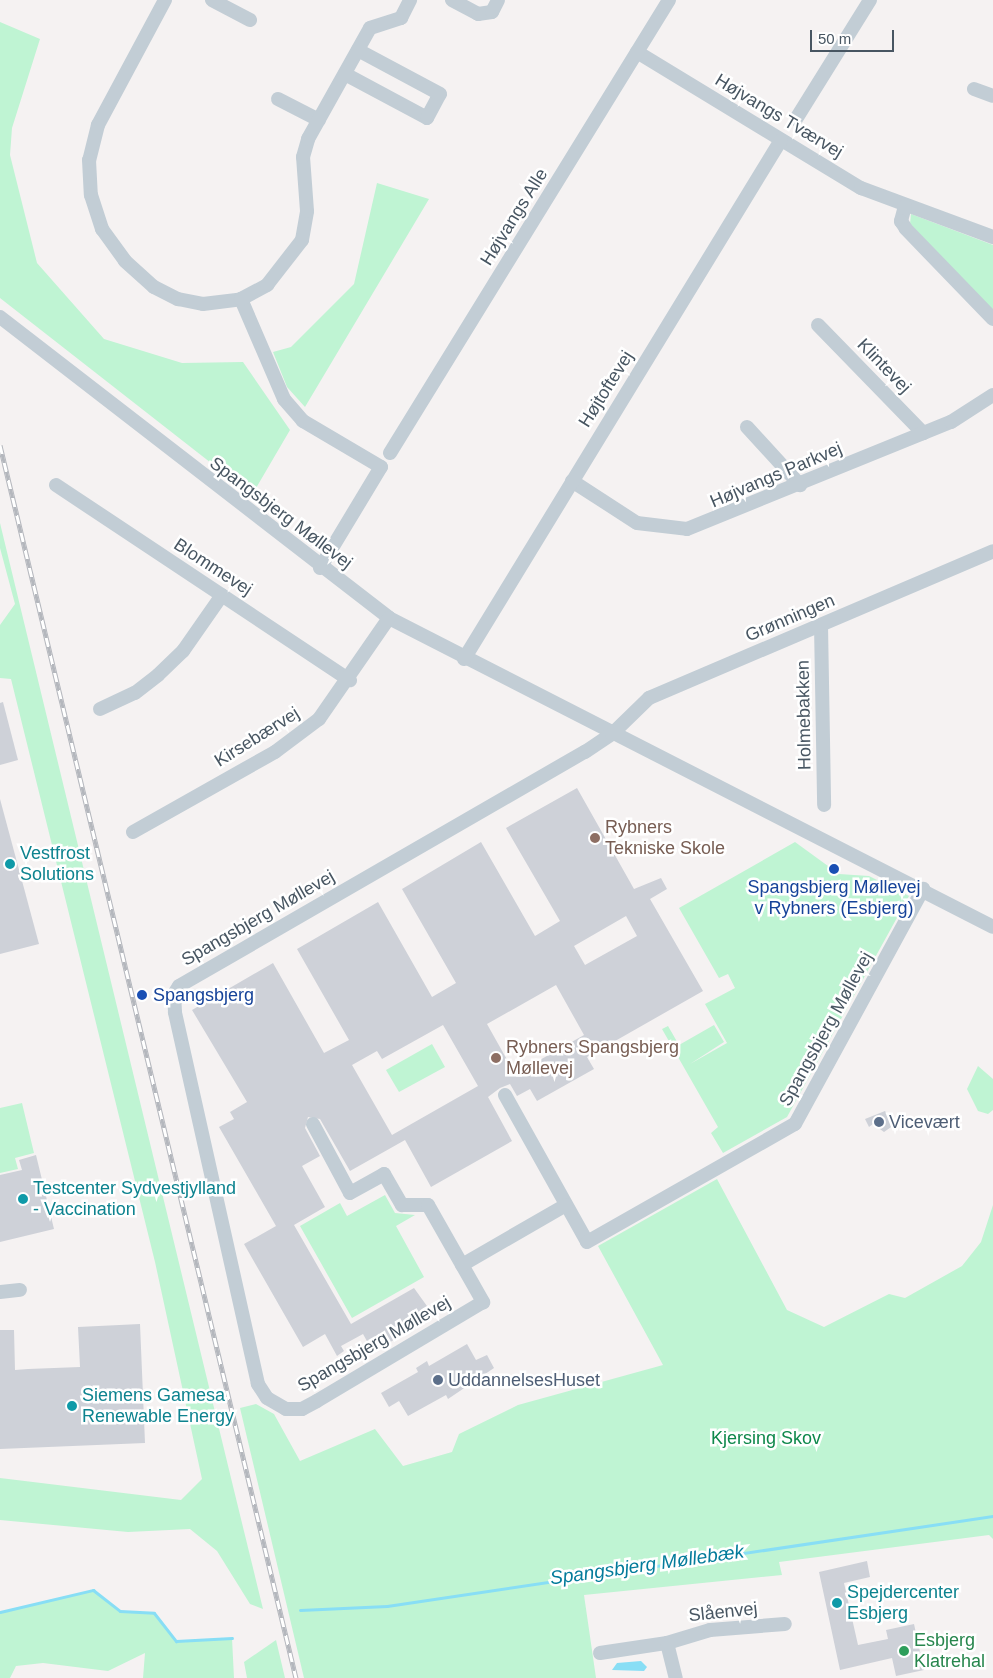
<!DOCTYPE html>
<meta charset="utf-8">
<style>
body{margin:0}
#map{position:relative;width:993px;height:1678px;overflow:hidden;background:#f5f2f2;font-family:Arial,sans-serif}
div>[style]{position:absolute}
.green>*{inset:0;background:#bff4d3}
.water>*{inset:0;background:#88def5}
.stream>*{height:3px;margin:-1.5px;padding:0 1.5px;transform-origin:1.5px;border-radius:1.5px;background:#88def5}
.building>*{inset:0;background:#ced1d8}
.minor>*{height:14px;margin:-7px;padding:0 7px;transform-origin:7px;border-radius:7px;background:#c2cdd5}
.rail>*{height:5px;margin-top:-2.5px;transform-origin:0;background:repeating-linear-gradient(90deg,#fff 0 9px,#b4b7bd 0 18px);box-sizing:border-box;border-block:1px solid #b4b7bd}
.dots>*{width:14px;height:14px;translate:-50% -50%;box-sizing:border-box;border:2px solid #fff;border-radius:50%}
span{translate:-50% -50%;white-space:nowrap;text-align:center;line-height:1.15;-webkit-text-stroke:5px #fff;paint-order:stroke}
.street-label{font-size:18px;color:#485662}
.education-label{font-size:18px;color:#785e54}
.left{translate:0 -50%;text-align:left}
.culture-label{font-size:18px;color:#0d838f}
.transit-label{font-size:18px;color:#164399}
.service-label{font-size:18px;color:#4e5e75}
.park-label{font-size:18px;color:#0e884b}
.leisure-label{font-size:18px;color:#27864d}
.water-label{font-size:19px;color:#037b9b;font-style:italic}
.scale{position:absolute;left:810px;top:30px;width:84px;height:22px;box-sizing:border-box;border:2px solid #485662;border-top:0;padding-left:6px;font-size:15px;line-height:18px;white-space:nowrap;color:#485662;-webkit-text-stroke:4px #fff;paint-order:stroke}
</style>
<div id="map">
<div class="green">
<div style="clip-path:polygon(0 22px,40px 39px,12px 128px,10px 155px,37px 263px,104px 339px,182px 363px,243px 362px,290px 430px,252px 495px,0 298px)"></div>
<div style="clip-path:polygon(377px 183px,429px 199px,305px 407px,287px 387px,273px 352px,291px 347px,354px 284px)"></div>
<div style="clip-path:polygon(911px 214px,993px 245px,993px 311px,910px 224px)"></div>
<div style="clip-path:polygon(0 523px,231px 1478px,263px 1609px,250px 1604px,217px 1551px,190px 1529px,128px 1532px,0 1520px,0 1478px,181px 1500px,202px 1479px,155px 1262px,11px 679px,0 678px,0 625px,15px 604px,0 548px)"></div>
<div style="clip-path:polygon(795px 842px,839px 874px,869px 876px,909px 896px,787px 1117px,723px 1153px,711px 1133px,718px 1127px,662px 1029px,668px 1026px,679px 1045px,714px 1025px,724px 1042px,690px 1064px,727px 1043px,705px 1004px,735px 988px,728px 974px,719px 978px,679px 908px)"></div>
<div style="clip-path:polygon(432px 1044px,445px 1067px,399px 1092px,386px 1070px)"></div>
<div style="clip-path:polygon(978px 1066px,993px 1079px,993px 1110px,988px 1114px,978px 1111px,967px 1089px)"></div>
<div style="clip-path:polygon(22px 1103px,34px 1153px,15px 1158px,18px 1169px,0 1173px,0 1108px)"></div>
<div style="clip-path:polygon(717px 1179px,787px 1310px,824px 1327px,889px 1294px,905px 1298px,962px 1266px,981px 1242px,993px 1205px,993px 1539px,989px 1535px,779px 1562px,782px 1575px,584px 1595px,596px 1678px,304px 1678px,240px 1408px,256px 1404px,274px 1414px,300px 1461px,375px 1429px,403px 1466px,452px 1452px,459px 1434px,518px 1405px,663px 1365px,598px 1246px)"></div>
<div style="clip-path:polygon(385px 1195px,395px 1213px,415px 1215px,396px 1226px,424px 1277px,352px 1318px,300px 1226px,340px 1203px,347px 1216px)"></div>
<div style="clip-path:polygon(93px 1590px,120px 1611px,154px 1613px,176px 1641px,232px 1638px,234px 1678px,143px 1678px,145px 1653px,108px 1671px,43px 1663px,16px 1666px,10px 1678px,0 1678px,0 1612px)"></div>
<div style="clip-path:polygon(276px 1640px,285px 1678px,247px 1678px,244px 1662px)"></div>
</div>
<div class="water">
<div style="clip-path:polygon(641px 1661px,647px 1667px,644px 1671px,612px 1670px,617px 1663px)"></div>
</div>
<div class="stream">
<div style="left:300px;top:1610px;width:87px;rotate:-2.6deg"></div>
<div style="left:387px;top:1606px;width:613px;rotate:-8.45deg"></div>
<div style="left:0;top:1612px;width:96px;rotate:-13.3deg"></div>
<div style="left:93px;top:1590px;width:34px;rotate:38deg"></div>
<div style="left:120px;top:1611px;width:34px;rotate:3deg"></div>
<div style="left:154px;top:1613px;width:36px;rotate:52deg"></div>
<div style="left:176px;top:1641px;width:56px;rotate:-3.1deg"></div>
</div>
<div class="building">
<div style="clip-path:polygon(3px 702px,18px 760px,0 765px,0 703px)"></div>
<div style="clip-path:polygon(evenodd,577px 788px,634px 889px,661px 878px,667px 889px,650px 899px,703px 991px,587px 1057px,594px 1069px,537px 1101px,530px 1089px,517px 1096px,510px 1084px,500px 1088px,488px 1097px,512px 1141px,431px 1187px,405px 1140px,350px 1171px,320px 1119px,308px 1117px,305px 1128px,320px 1156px,302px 1166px,325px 1207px,294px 1225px,351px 1324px,414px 1288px,432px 1313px,430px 1319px,373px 1352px,363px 1334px,341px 1346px,344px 1351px,337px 1356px,325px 1334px,303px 1347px,244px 1244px,276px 1226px,219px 1127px,234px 1119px,230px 1112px,247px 1102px,192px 1010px,273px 963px,324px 1053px,349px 1040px,297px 949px,378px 902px,432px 997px,456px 983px,402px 889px,481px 842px,535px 936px,560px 921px,506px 828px,577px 788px,626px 916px,637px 936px,585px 965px,574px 946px,626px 916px,577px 788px,556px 985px,584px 1035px,515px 1074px,487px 1024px,556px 985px,577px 788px,443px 1025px,478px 1086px,392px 1135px,352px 1065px,377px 1051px,382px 1059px,443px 1025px)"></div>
<div style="clip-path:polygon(0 799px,39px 944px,0 954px)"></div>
<div style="clip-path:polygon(885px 1111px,894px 1125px,884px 1132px,873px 1124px,869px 1127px,865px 1119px)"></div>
<div style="clip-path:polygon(36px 1155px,54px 1229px,0 1242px,0 1175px,22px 1170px,19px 1160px)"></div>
<div style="clip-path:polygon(140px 1324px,145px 1443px,0 1449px,0 1330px,14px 1330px,15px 1370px,28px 1369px,80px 1367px,78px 1327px)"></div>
<div style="clip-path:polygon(467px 1344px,476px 1360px,487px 1355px,494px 1368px,448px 1399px,446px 1395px,408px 1416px,399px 1401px,389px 1407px,381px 1393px,418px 1372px,416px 1368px,427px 1361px,429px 1366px)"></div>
<div style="clip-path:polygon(867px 1561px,870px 1577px,844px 1583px,858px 1645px,888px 1639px,886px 1630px,914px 1624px,924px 1670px,896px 1676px,892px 1658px,840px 1670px,819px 1572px)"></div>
</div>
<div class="minor">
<div style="left:165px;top:0;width:142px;rotate:118.2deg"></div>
<div style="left:98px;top:125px;width:36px;rotate:104deg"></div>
<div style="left:89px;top:160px;width:35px;rotate:87deg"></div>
<div style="left:91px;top:195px;width:36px;rotate:72deg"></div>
<div style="left:102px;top:229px;width:39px;rotate:54deg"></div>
<div style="left:125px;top:261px;width:39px;rotate:42deg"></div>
<div style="left:154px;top:287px;width:27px;rotate:27deg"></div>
<div style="left:178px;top:299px;width:25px;rotate:11deg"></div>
<div style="left:203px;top:304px;width:38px;rotate:-7deg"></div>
<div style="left:212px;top:0;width:43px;rotate:27.8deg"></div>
<div style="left:452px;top:0;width:30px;rotate:28deg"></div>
<div style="left:478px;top:14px;width:14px;rotate:-8deg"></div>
<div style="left:492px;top:12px;width:13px;rotate:-63deg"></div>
<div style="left:637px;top:52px;width:262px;rotate:31.3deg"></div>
<div style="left:861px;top:188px;width:141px;rotate:20.4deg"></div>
<div style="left:345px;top:74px;width:93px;rotate:28.2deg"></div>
<div style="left:427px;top:118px;width:27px;rotate:-62deg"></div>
<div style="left:440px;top:94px;width:93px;rotate:-151.8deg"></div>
<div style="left:974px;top:89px;width:20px;rotate:20deg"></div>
<div style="left:278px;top:99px;width:46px;rotate:27.1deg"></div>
<div style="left:796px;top:119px;width:140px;rotate:-58.1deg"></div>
<div style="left:905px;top:206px;width:16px;rotate:105deg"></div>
<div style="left:901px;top:221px;width:9px;rotate:58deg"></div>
<div style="left:906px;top:229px;width:125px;rotate:46deg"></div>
<div style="left:0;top:317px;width:492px;rotate:37.7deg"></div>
<div style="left:389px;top:618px;width:678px;rotate:27.09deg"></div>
<div style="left:818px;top:325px;width:151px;rotate:45.8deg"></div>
<div style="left:747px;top:427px;width:79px;rotate:47.6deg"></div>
<div style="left:390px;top:453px;width:532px;rotate:-58.37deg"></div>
<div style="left:572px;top:481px;width:77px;rotate:32.9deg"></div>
<div style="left:637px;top:523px;width:50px;rotate:6.8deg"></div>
<div style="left:687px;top:529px;width:285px;rotate:-22.1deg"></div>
<div style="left:951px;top:422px;width:50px;rotate:-32.7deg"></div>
<div style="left:56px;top:485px;width:353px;rotate:33.6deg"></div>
<div style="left:320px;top:568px;width:118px;rotate:-58.9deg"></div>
<div style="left:381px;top:467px;width:91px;rotate:-149.5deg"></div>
<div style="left:303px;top:421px;width:29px;rotate:-131deg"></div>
<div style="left:284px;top:399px;width:109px;rotate:-113.3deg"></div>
<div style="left:241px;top:299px;width:30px;rotate:-28deg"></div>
<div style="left:267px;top:285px;width:57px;rotate:-52.1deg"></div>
<div style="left:302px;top:240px;width:29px;rotate:-80deg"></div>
<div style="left:307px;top:211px;width:54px;rotate:-94.2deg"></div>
<div style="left:303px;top:157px;width:19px;rotate:-74deg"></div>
<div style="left:308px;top:139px;width:127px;rotate:-60.8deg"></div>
<div style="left:370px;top:28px;width:33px;rotate:-18deg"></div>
<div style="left:401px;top:18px;width:20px;rotate:-63deg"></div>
<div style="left:821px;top:625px;width:180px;rotate:89deg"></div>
<div style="left:464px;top:659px;width:608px;rotate:-58.58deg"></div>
<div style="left:100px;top:709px;width:38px;rotate:-25deg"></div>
<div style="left:135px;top:693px;width:29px;rotate:-38deg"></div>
<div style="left:158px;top:675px;width:35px;rotate:-44deg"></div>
<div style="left:183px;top:651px;width:68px;rotate:-55.1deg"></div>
<div style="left:133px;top:832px;width:163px;rotate:-29.4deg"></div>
<div style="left:275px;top:752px;width:55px;rotate:-36.9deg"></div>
<div style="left:319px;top:719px;width:123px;rotate:-55.3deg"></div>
<div style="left:505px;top:1095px;width:168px;rotate:60.8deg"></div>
<div style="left:587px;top:1242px;width:239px;rotate:-29.6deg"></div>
<div style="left:795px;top:1124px;width:268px;rotate:-61.4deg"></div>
<div style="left:313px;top:1124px;width:78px;rotate:61.8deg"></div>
<div style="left:350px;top:1193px;width:39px;rotate:-29deg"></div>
<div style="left:384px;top:1174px;width:36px;rotate:60deg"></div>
<div style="left:402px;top:1205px;width:26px"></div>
<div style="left:428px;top:1205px;width:112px;rotate:60.4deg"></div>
<div style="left:483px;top:1302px;width:193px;rotate:149.2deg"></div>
<div style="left:317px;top:1401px;width:17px;rotate:152deg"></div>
<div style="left:302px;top:1409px;width:16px;rotate:180deg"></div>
<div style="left:286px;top:1409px;width:22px;rotate:-150deg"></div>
<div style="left:267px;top:1398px;width:17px;rotate:-123deg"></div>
<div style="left:258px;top:1384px;width:381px;rotate:-102.6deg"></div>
<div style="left:175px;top:1012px;width:18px;rotate:-93deg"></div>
<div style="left:174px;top:994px;width:9px;rotate:-58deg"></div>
<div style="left:179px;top:986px;width:469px;rotate:-30deg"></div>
<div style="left:585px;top:752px;width:32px;rotate:-34deg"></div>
<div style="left:612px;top:734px;width:52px;rotate:-44.2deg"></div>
<div style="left:649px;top:698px;width:374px;rotate:-23.1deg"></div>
<div style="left:462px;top:1265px;width:120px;rotate:-30deg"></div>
<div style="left:0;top:1292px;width:20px;rotate:-6deg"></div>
<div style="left:667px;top:1643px;width:36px;rotate:76deg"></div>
<div style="left:600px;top:1653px;width:68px;rotate:-8.5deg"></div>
<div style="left:667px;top:1643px;width:45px;rotate:-16.8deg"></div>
<div style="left:710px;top:1630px;width:75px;rotate:-4.6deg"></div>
</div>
<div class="rail">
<div style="left:0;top:445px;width:1268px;rotate:76.5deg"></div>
</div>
<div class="dots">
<div style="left:595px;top:838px;background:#8d6e63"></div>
<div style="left:10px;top:864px;background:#0f9aa8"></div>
<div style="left:834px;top:869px;background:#1a4fb4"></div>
<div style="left:142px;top:995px;background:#1a4fb4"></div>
<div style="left:496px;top:1058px;background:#8d6e63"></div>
<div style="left:879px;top:1122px;background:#5c6f8a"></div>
<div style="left:23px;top:1199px;background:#0f9aa8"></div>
<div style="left:438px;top:1380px;background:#5c6f8a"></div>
<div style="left:72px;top:1406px;background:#0f9aa8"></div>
<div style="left:837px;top:1603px;background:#0f9aa8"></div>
<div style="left:904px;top:1651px;background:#2e9e5b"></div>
</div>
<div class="street-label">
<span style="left:779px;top:116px;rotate:31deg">Højvangs Tværvej</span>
<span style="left:514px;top:217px;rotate:-58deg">Højvangs Alle</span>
<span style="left:884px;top:366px;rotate:46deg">Klintevej</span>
<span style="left:606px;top:389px;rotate:-58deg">Højtoftevej</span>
<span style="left:776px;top:475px;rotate:-23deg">Højvangs Parkvej</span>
<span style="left:281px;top:513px;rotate:37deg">Spangsbjerg Møllevej</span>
<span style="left:213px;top:567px;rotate:33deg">Blommevej</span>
<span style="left:790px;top:618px;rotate:-23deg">Grønningen</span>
<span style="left:804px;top:715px;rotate:-91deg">Holmebakken</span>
<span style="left:257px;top:737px;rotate:-32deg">Kirsebærvej</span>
<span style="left:258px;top:918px;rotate:-30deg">Spangsbjerg Møllevej</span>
<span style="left:826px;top:1029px;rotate:-61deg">Spangsbjerg Møllevej</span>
<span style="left:374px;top:1344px;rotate:-30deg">Spangsbjerg Møllevej</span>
<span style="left:723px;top:1612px;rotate:-6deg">Slåenvej</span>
</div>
<div class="education-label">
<span class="left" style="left:605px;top:838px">Rybners<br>Tekniske Skole</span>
<span class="left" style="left:506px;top:1058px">Rybners Spangsbjerg<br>Møllevej</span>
</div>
<div class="culture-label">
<span class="left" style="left:20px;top:864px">Vestfrost<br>Solutions</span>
<span class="left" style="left:33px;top:1199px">Testcenter Sydvestjylland<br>- Vaccination</span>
<span class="left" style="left:82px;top:1406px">Siemens Gamesa<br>Renewable Energy</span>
<span class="left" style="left:847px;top:1603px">Spejdercenter<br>Esbjerg</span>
</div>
<div class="transit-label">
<span style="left:834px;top:898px">Spangsbjerg Møllevej<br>v Rybners (Esbjerg)</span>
<span class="left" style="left:153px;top:995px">Spangsbjerg</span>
</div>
<div class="service-label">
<span class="left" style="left:889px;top:1122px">Vicevært</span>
<span class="left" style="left:448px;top:1380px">UddannelsesHuset</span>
</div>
<div class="park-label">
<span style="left:766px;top:1438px">Kjersing Skov</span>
</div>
<div class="leisure-label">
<span class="left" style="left:914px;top:1651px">Esbjerg<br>Klatrehal</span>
</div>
<div class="water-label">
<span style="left:647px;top:1565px;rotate:-8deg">Spangsbjerg Møllebæk</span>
</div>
<div class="scale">50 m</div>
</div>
